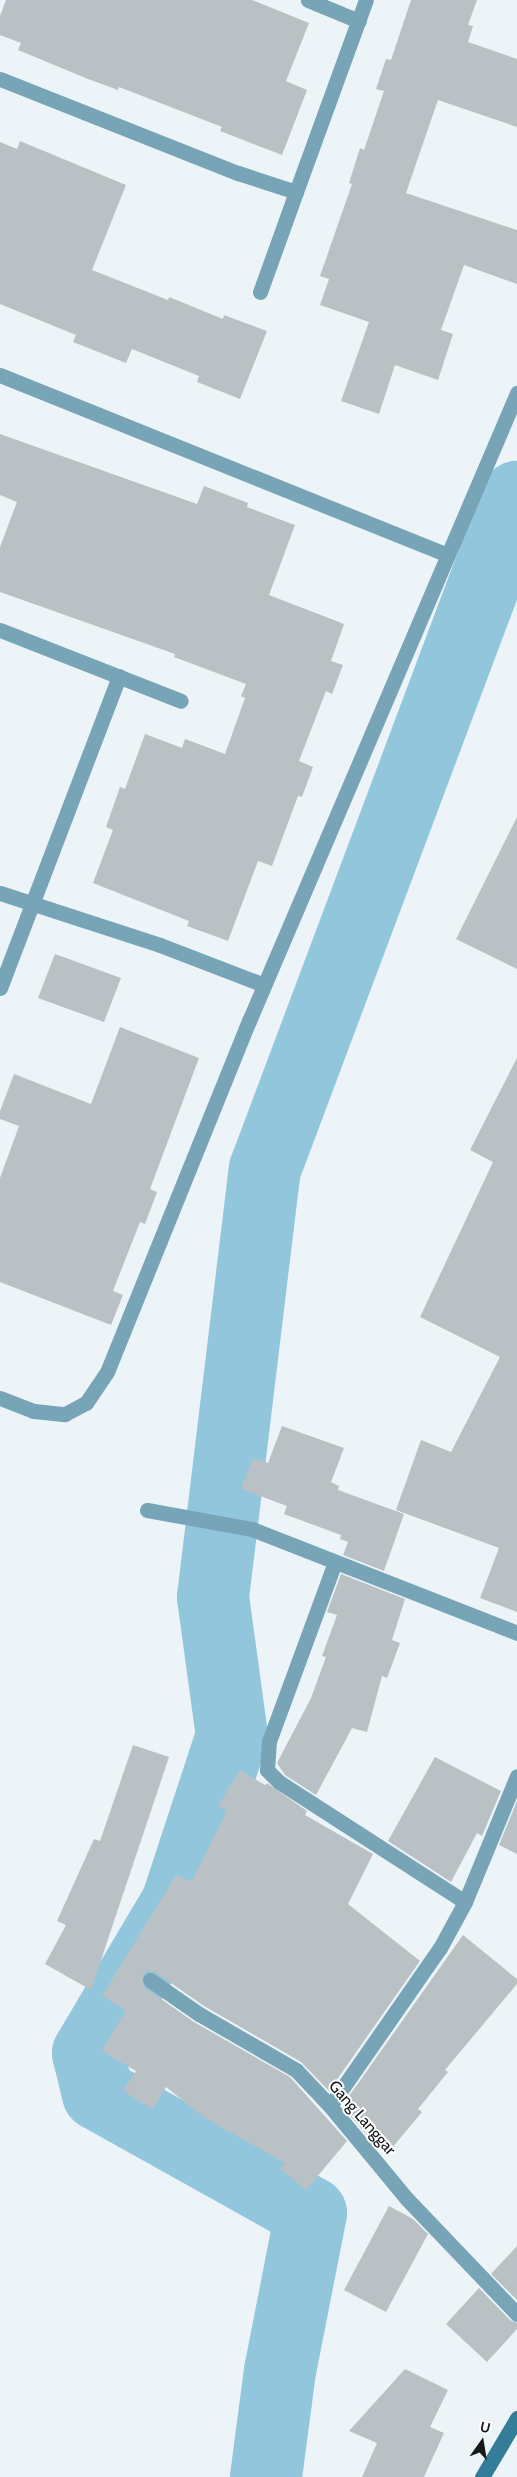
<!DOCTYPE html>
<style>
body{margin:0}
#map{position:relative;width:517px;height:2477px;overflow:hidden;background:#edf4f7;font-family:Cabin,sans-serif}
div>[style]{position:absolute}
.river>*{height:72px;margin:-36px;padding:0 36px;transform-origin:36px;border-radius:36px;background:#91c6dd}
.building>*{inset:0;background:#bac1c4}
.street>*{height:15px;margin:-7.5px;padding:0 7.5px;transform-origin:7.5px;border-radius:7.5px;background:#77a4b7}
.secondary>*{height:15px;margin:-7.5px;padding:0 7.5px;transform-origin:7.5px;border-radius:7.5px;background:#337d99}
span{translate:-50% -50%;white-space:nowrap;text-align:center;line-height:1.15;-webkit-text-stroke:4px #fff;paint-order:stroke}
.street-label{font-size:16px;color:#151718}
.north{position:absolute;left:457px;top:2417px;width:50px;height:50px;-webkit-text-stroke:4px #fff;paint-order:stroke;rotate:13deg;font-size:14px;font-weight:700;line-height:20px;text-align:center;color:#151718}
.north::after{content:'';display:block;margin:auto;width:18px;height:22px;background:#151718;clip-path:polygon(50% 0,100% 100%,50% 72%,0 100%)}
</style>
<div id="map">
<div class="river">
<div style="left:266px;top:2477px;width:107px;rotate:-82.5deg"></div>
<div style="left:280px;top:2371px;width:161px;rotate:-78.9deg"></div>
<div style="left:311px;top:2213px;width:244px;rotate:-150.8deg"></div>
<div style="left:98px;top:2094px;width:42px;rotate:-103.7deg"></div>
<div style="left:88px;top:2053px;width:174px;rotate:-59.3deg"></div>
<div style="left:177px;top:1903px;width:176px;rotate:-71.8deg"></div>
<div style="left:232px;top:1736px;width:140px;rotate:-97.8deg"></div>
<div style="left:213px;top:1597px;width:431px;rotate:-83.1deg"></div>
<div style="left:265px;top:1169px;width:718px;rotate:-69.44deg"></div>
</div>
<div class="building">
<div style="clip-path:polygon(6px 0,252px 0,309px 23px,286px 81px,307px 90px,282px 155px,220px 131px,222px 127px,119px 87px,118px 90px,88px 79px,18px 50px,21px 43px,0 35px,0 16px)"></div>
<div style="clip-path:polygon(411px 0,477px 0,468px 25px,473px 26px,468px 42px,517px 59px,517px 127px,438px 100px,406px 193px,517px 230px,517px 284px,464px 265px,441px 330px,453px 334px,438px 380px,395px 365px,379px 414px,341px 401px,369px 322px,320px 305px,329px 279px,320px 276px,352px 184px,349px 183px,360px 148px,364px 150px,384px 91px,376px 89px,386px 59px,391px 60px)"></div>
<div style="clip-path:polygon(20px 141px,126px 185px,92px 270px,168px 300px,169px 297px,223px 319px,224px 315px,267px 331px,240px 399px,197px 382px,199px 376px,132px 349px,126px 363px,73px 342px,76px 335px,0 304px,0 142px,17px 149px)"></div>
<div style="clip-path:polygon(0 434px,197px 504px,204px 486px,248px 503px,247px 507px,295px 525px,269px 595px,344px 624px,331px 661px,343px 665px,332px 694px,326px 691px,299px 761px,313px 767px,302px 797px,298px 796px,272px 866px,258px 861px,228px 941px,187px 926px,189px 921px,93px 883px,113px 830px,106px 827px,120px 787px,125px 789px,145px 734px,182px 748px,185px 739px,225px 754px,245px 698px,241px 696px,246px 684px,174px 657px,175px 654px,0 592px,0 547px,17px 502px,0 495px)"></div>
<div style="clip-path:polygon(517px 817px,517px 969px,456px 939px)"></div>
<div style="clip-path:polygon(55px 954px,121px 978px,104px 1022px,38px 998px)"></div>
<div style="clip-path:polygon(120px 1027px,199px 1058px,150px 1189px,157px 1192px,145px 1224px,140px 1222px,113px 1291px,123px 1295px,111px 1325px,0 1282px,0 1178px,19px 1126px,0 1119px,0 1111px,14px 1074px,91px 1104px)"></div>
<div style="clip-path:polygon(517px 1058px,517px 1612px,480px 1598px,499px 1548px,396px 1510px,421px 1440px,451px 1452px,500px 1357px,420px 1317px,493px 1162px,470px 1150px)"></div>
<div style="clip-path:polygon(282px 1426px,344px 1448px,331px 1482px,339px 1486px,338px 1490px,404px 1514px,384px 1571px,343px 1555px,348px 1542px,340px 1539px,341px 1535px,284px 1514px,287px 1506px,241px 1489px,253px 1458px,268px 1463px)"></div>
<div style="clip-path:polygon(341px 1574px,405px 1599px,392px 1640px,400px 1643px,387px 1678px,382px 1676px,367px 1732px,352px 1728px,316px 1795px,285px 1775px,277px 1763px,311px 1698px,326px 1657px,322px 1656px,337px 1615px,327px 1612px)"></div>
<div style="clip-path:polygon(133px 1745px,169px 1757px,91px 1990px,45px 1964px,66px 1925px,57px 1921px,94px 1839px,100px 1841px)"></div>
<div style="clip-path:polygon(435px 1757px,501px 1791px,482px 1836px,477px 1833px,451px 1882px,388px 1841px)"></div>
<div style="clip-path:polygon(240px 1770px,265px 1785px,267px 1783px,307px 1811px,305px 1815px,373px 1854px,348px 1904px,420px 1961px,329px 2091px,301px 2062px,204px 2006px,155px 1972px,146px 1971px,142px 1975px,144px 1987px,194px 2022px,290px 2077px,347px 2141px,306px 2190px,280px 2169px,285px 2163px,205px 2118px,166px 2087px,152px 2109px,123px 2091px,136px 2071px,102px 2051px,126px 2010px,102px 1996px,176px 1875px,192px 1881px,227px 1811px,218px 1806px)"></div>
<div style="clip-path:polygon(517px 1801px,517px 1854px,499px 1845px)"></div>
<div style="clip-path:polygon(463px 1935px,517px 1979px,517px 1984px,445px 2070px,448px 2072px,418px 2109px,422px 2112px,387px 2154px,372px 2141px,342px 2106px)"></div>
<div style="clip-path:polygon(389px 2206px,413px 2219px,428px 2234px,386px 2312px,344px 2290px)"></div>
<div style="clip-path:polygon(517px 2246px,517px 2300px,491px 2274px)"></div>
<div style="clip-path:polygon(479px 2288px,510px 2320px,517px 2323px,517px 2329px,487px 2362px,446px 2324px)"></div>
<div style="clip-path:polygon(405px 2369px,448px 2390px,430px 2427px,444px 2433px,424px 2477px,362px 2477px,377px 2443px,349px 2431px)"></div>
</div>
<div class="street">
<div style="left:308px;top:0;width:55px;rotate:22.4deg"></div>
<div style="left:0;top:79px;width:256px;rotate:21.6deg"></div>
<div style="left:238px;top:173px;width:61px;rotate:18.1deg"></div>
<div style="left:296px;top:192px;width:204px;rotate:-70deg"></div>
<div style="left:260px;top:292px;width:106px;rotate:-70.2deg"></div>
<div style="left:0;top:375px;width:481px;rotate:21.9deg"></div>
<div style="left:0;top:630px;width:194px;rotate:21.4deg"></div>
<div style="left:0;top:893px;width:168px;rotate:18deg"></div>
<div style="left:160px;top:945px;width:111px;rotate:21deg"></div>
<div style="left:0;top:988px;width:334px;rotate:-69.1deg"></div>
<div style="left:0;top:1398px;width:36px;rotate:21deg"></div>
<div style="left:34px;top:1411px;width:31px;rotate:6deg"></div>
<div style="left:65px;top:1414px;width:24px;rotate:-28deg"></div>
<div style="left:86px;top:1403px;width:37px;rotate:-56deg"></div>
<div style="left:107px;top:1372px;width:379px;rotate:-68deg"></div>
<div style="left:249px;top:1021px;width:683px;rotate:-66.89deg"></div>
<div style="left:147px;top:1510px;width:107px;rotate:10.3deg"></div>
<div style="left:252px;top:1529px;width:285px;rotate:21.4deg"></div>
<div style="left:335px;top:1562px;width:191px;rotate:110.2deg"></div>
<div style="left:269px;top:1741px;width:29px;rotate:94deg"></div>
<div style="left:267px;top:1770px;width:17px;rotate:45deg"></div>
<div style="left:279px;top:1782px;width:221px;rotate:32.8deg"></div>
<div style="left:150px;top:1980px;width:60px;rotate:34.8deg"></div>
<div style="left:199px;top:2014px;width:112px;rotate:30deg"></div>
<div style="left:296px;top:2070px;width:50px;rotate:46.6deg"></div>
<div style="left:330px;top:2106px;width:121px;rotate:50.4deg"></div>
<div style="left:407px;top:2199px;width:159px;rotate:46.3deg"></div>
<div style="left:330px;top:2106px;width:193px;rotate:-55.2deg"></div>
<div style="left:440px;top:1948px;width:52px;rotate:-61.5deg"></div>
<div style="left:465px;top:1902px;width:136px;rotate:-67.6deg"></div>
</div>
<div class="secondary">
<div style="left:482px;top:2477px;width:69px;rotate:-59.3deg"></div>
</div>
<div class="street-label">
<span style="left:362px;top:2118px;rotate:49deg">Gang Langgar</span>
</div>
<div class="north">U</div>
</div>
